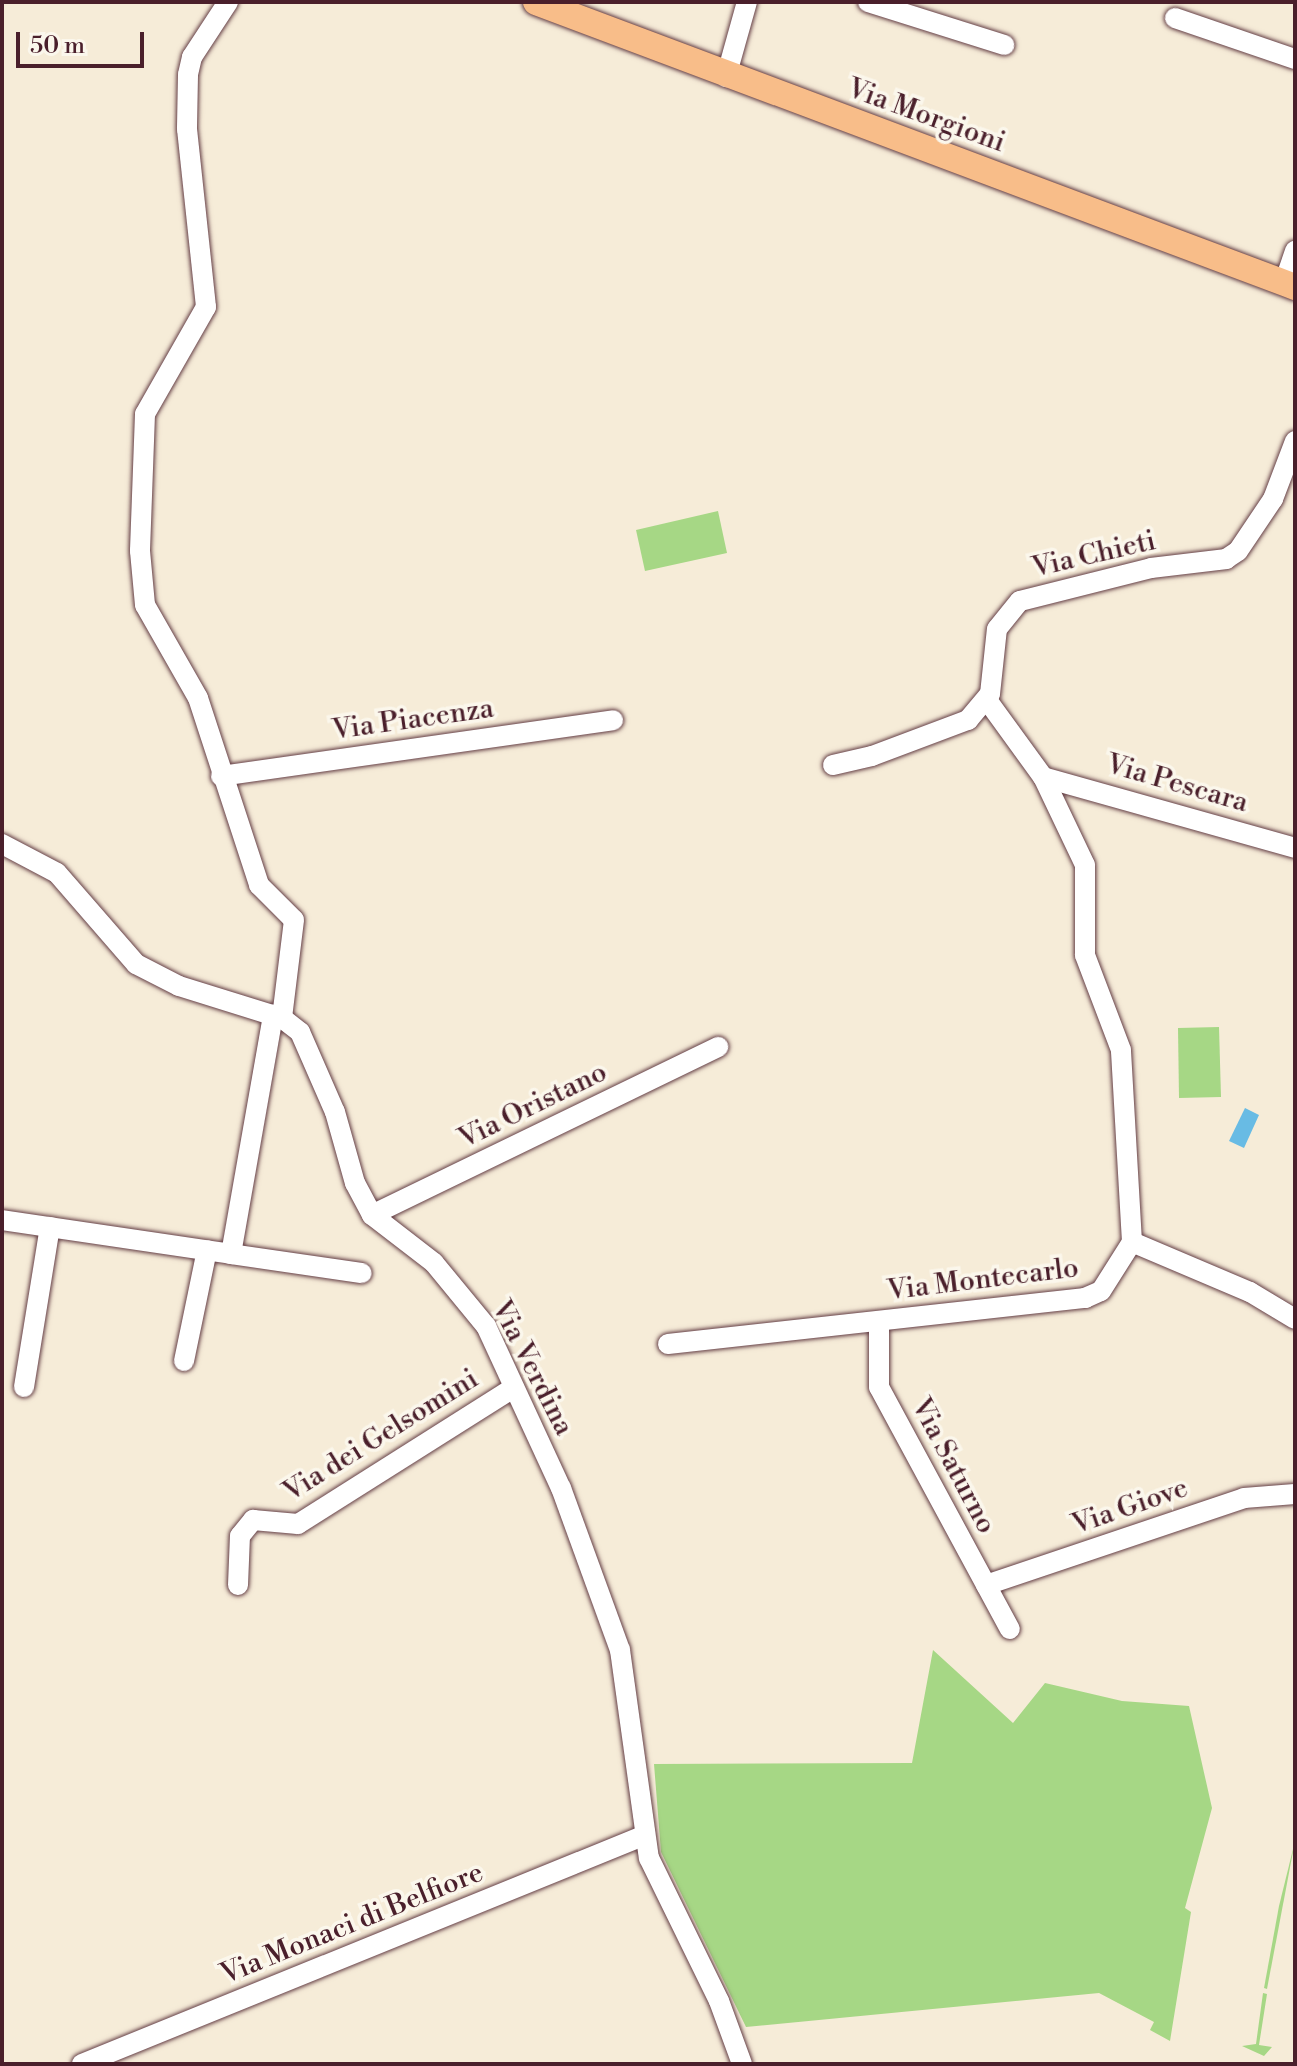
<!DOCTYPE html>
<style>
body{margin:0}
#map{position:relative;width:1297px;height:2066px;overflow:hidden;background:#f6ecd8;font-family:"Libre Bodoni",serif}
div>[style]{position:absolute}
.green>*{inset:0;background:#a6d785}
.water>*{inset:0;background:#68bbe4}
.roads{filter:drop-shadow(0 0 2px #643e45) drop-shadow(0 0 2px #643e45)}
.minor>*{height:20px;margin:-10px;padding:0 10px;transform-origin:10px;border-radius:10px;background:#fff}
.major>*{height:26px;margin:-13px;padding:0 13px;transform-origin:13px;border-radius:13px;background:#f8bd89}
span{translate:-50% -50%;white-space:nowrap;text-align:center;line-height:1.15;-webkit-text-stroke:7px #fbf7ec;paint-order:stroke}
.street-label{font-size:28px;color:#4a1f2b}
.frame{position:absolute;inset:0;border:4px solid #4a1f2b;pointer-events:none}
.scale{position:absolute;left:16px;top:32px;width:128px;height:36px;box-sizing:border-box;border:4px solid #4a1f2b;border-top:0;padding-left:10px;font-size:24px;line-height:28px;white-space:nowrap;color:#4a1f2b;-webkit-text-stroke:6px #fbf7ec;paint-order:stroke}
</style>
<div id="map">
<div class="green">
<div style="clip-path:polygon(718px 511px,727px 553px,645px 571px,636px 530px)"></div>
<div style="clip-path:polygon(1219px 1027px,1221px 1097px,1179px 1098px,1178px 1028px)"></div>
<div style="clip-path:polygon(933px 1650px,1013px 1723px,1045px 1683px,1122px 1701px,1189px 1706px,1212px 1808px,1185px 1908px,1191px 1912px,1170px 2041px,1150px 2030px,1154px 2022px,1099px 1993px,746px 2027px,661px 1852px,654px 1764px,912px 1763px)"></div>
<div style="clip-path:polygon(1295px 1841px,1267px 1989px,1264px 1988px,1279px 1906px)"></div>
<div style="clip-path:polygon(1263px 1993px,1267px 1994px,1259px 2045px,1272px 2047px,1264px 2056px,1242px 2046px,1256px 2044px)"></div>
</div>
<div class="water">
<div style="clip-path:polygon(1245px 1108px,1259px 1115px,1244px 1148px,1229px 1141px)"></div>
</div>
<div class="roads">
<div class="minor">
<div style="left:228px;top:2px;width:66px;rotate:123.2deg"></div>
<div style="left:192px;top:57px;width:18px;rotate:103deg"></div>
<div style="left:188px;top:75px;width:54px;rotate:91.1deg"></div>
<div style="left:187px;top:129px;width:179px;rotate:83.9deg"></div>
<div style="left:206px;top:307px;width:123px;rotate:119.7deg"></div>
<div style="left:145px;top:414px;width:137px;rotate:92.1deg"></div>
<div style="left:140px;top:551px;width:54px;rotate:84.7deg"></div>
<div style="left:145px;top:605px;width:107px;rotate:60.3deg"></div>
<div style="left:198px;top:698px;width:197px;rotate:71.9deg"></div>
<div style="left:259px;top:885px;width:49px;rotate:45deg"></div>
<div style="left:294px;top:920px;width:99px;rotate:97deg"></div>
<div style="left:868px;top:2px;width:143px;rotate:17.5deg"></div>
<div style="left:1175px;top:18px;width:127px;rotate:18.9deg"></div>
<div style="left:726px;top:77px;width:78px;rotate:-74.4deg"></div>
<div style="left:1284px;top:283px;width:34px;rotate:-71deg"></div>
<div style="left:833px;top:765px;width:40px;rotate:-13deg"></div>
<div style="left:872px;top:756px;width:103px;rotate:-20.6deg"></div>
<div style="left:968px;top:720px;width:34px;rotate:-50deg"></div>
<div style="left:990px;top:694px;width:65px;rotate:-83.9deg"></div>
<div style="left:997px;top:629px;width:36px;rotate:-51deg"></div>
<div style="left:1020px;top:601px;width:135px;rotate:-14.1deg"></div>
<div style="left:1151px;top:568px;width:76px;rotate:-6.8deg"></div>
<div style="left:1226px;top:559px;width:14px;rotate:-34deg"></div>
<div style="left:1238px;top:551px;width:63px;rotate:-56.1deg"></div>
<div style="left:1273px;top:499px;width:62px;rotate:-69.2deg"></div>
<div style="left:221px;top:776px;width:396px;rotate:-8.1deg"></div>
<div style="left:1043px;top:777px;width:262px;rotate:15.7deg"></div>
<div style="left:2px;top:844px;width:62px;rotate:27.8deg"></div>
<div style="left:57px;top:873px;width:121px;rotate:49deg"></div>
<div style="left:136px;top:964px;width:48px;rotate:27.1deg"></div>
<div style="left:179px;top:986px;width:108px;rotate:17.3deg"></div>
<div style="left:282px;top:1018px;width:23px;rotate:38deg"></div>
<div style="left:300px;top:1032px;width:87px;rotate:66.4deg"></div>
<div style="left:335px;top:1112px;width:74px;rotate:74.3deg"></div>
<div style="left:355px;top:1183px;width:36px;rotate:62deg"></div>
<div style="left:372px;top:1215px;width:78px;rotate:37.7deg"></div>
<div style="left:434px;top:1263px;width:82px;rotate:50.5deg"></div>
<div style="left:486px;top:1326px;width:179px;rotate:65.2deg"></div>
<div style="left:561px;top:1488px;width:172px;rotate:70deg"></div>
<div style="left:620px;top:1650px;width:210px;rotate:82.1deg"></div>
<div style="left:649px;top:1858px;width:159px;rotate:63.9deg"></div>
<div style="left:719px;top:2001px;width:67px;rotate:69.9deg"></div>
<div style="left:372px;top:1215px;width:385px;rotate:-25.9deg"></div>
<div style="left:2px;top:1220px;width:232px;rotate:8.4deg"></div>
<div style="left:231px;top:1254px;width:243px;rotate:-80deg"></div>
<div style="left:1132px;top:1242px;width:128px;rotate:23deg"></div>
<div style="left:1250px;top:1292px;width:52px;rotate:31deg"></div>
<div style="left:231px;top:1254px;width:132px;rotate:8.3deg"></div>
<div style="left:879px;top:1321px;width:66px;rotate:90deg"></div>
<div style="left:879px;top:1387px;width:275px;rotate:61.6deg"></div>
<div style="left:668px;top:1344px;width:420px;rotate:-6.3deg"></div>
<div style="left:1085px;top:1298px;width:17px;rotate:-24deg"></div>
<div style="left:1101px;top:1291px;width:58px;rotate:-57.7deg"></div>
<div style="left:1132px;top:1242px;width:192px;rotate:-93.3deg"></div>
<div style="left:1121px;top:1050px;width:102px;rotate:-110.8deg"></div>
<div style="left:1085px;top:955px;width:90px;rotate:-90deg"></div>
<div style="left:1085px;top:865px;width:98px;rotate:-115.5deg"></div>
<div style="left:1043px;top:777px;width:95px;rotate:-126deg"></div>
<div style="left:184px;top:1361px;width:113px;rotate:-78.3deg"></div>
<div style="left:24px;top:1387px;width:162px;rotate:-80.8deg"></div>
<div style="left:238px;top:1585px;width:49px;rotate:-87.7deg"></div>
<div style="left:240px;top:1536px;width:21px;rotate:-51deg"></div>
<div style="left:253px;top:1520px;width:45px;rotate:5.1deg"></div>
<div style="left:298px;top:1524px;width:254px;rotate:-32.3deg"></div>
<div style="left:986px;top:1585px;width:272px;rotate:-18.6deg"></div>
<div style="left:1244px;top:1498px;width:51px;rotate:-4.5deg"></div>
<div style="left:82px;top:2064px;width:606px;rotate:-22.12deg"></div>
</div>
<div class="major">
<div style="left:536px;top:2px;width:811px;rotate:20.58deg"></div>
</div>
</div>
<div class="street-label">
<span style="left:926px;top:116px;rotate:20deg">Via Morgioni</span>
<span style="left:1094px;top:555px;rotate:-13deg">Via Chieti</span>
<span style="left:413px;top:720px;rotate:-8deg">Via Piacenza</span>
<span style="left:1177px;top:784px;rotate:16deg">Via Pescara</span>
<span style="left:533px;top:1106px;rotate:-26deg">Via Oristano</span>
<span style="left:983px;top:1280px;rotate:-7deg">Via Montecarlo</span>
<span style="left:532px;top:1368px;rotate:63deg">Via Verdina</span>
<span style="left:381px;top:1436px;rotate:-32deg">Via dei Gelsomini</span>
<span style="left:953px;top:1466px;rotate:62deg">Via Saturno</span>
<span style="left:1130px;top:1507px;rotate:-19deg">Via Giove</span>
<span style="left:352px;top:1924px;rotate:-22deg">Via Monaci di Belfiore</span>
</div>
<div class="frame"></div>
<div class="scale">50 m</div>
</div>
